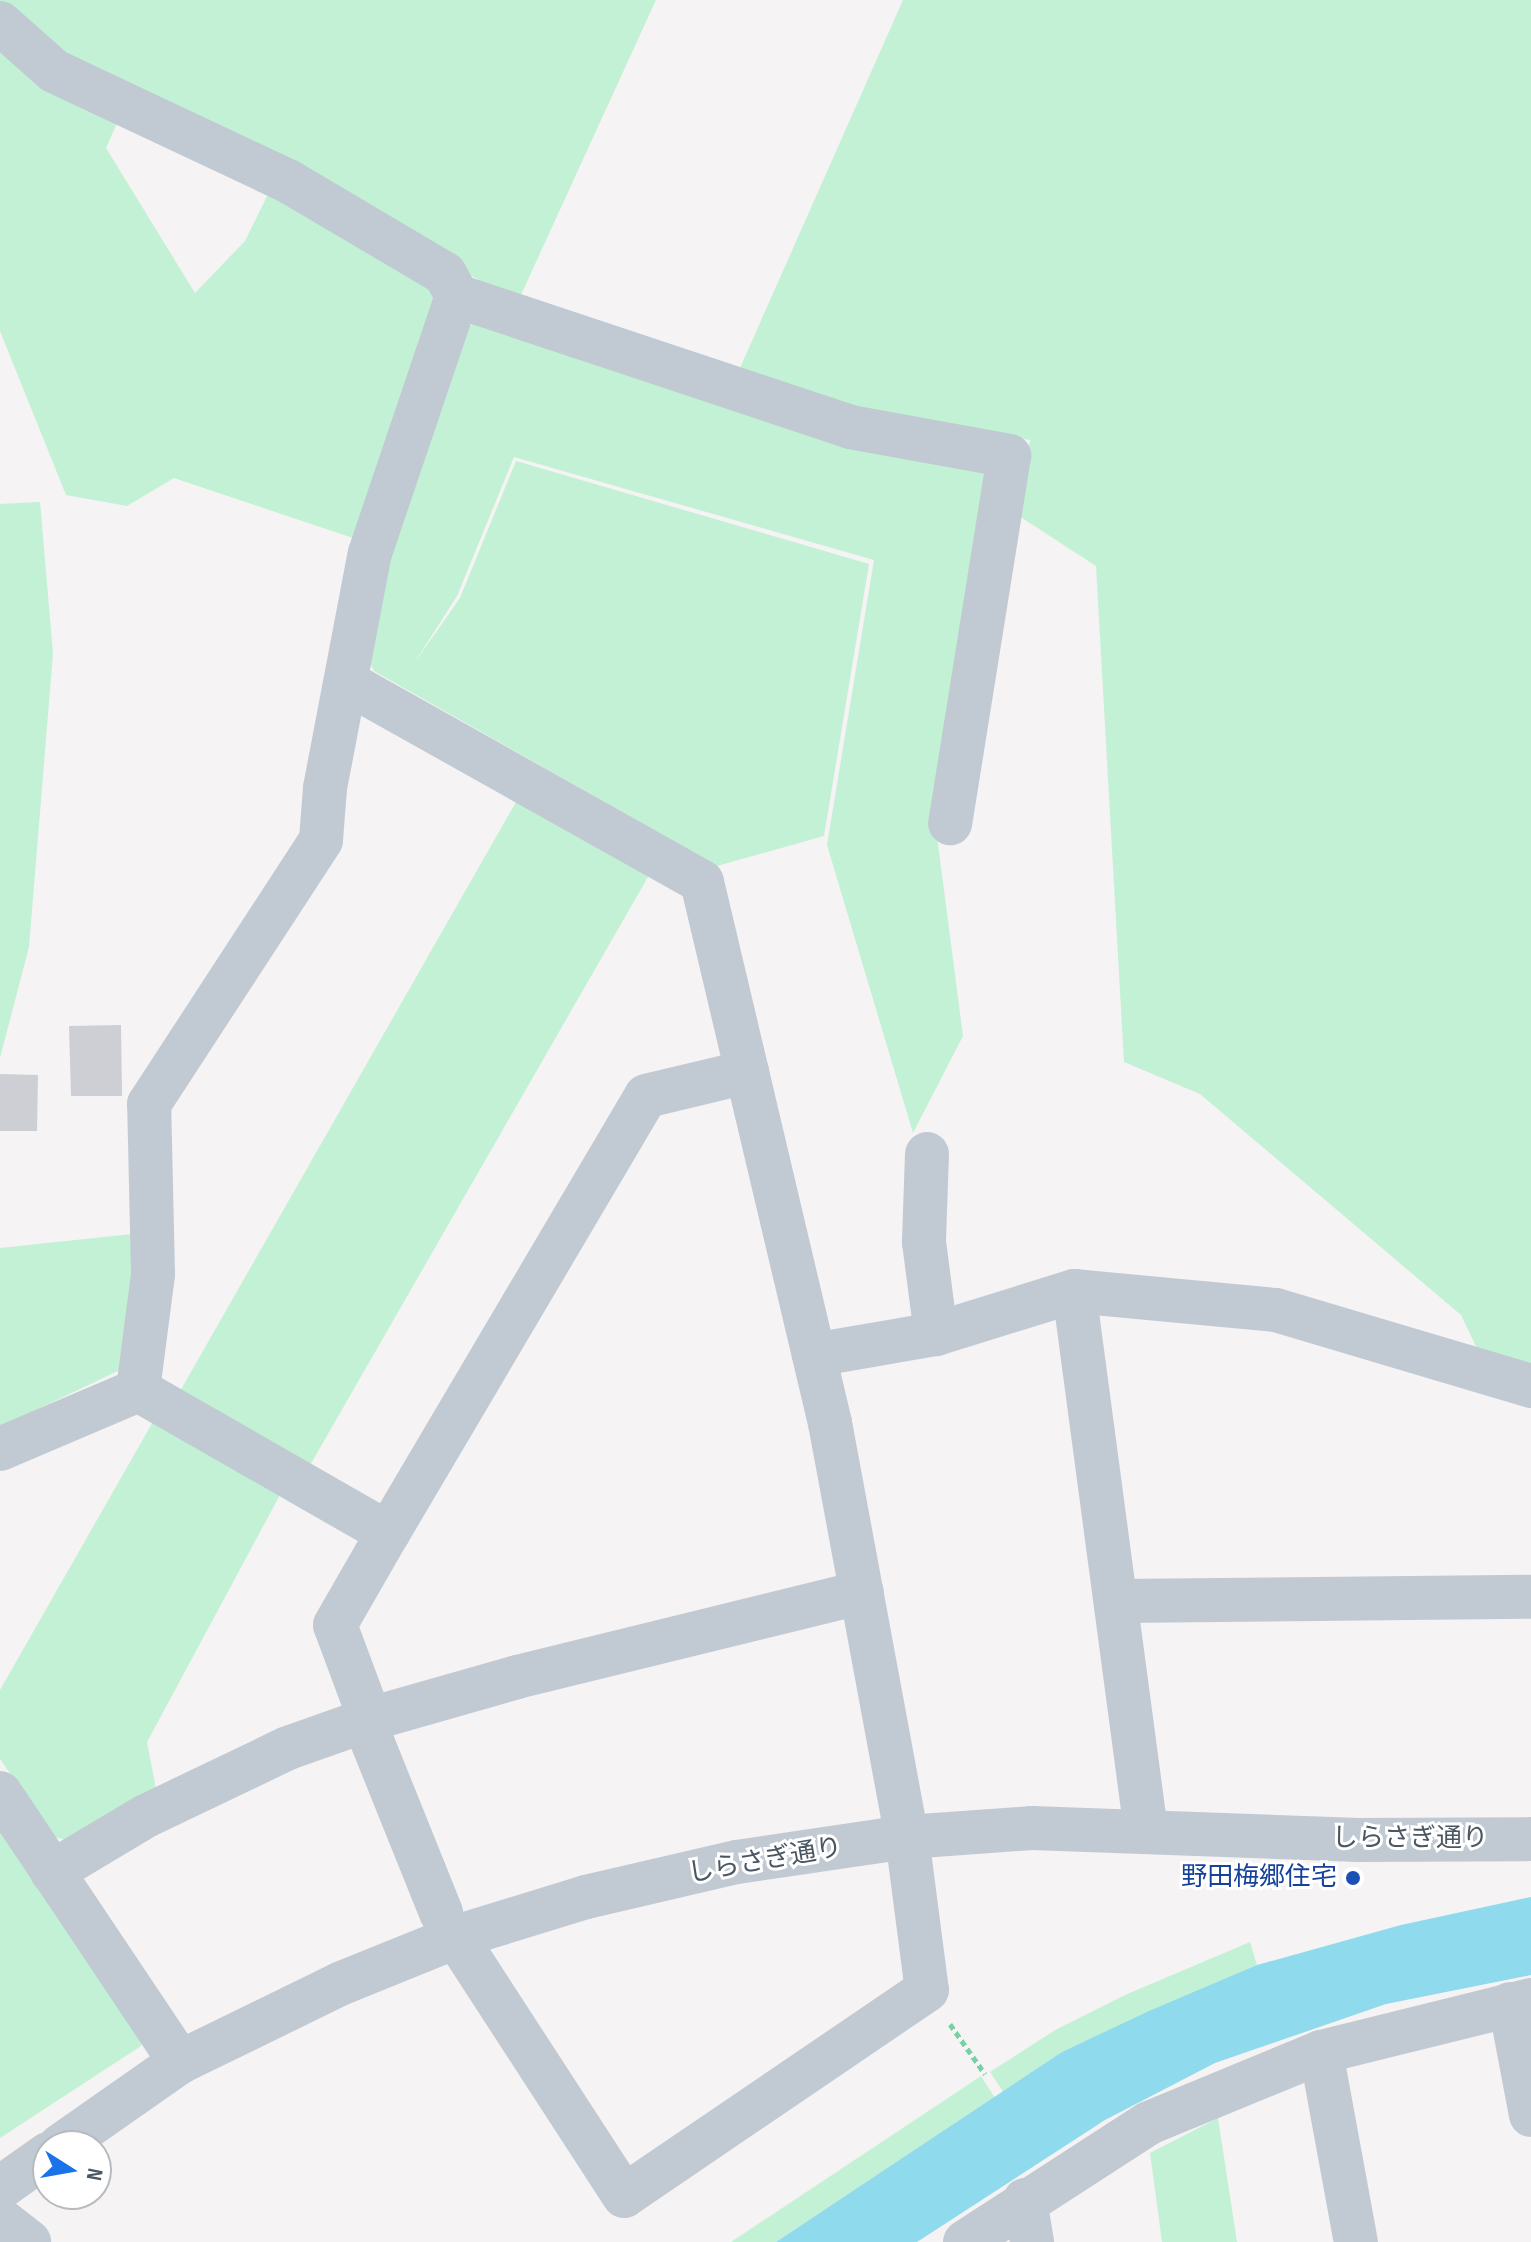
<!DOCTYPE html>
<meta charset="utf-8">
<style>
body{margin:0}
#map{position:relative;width:1531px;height:2242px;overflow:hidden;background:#f5f3f3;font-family:"Sofia Sans Condensed","Noto Sans JP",sans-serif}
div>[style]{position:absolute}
.green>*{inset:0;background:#c3f1d5}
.water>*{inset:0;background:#90daee}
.building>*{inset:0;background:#cdcfd5}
.path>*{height:5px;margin-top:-2.5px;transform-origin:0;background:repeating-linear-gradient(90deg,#7ad0a6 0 6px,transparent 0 10px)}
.minor>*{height:44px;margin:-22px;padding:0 22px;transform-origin:22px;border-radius:22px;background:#c1cad2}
.dots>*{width:22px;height:22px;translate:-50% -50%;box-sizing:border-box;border:4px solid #fff;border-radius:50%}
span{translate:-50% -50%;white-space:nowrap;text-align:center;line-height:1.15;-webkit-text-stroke:6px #fff;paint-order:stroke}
.street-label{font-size:26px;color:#4a5661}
.transit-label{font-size:26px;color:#164399}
.right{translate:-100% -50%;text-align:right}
.north{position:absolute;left:32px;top:2130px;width:80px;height:80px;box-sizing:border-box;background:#fff;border:2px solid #b7bbc0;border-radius:50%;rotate:101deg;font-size:22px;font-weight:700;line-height:32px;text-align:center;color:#4a5661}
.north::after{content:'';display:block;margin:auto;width:28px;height:36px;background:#1a73e8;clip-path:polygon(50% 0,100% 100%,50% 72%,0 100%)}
</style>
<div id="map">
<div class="green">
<div style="clip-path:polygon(0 0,656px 0,520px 297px,491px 287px,333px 197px,60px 62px,0 8px)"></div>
<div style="clip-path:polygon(903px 0,1531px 0,1531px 1371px,1481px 1357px,1461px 1315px,1200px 1094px,1124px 1062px,1096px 566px,1016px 514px,1030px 440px,858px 408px,740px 368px)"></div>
<div style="clip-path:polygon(0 43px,120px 116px,106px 148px,195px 293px,245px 241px,272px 186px,440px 283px,356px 539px,174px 478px,127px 506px,66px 495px,0 331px)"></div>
<div style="clip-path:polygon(478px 322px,980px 466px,990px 481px,935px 821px,963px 1036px,913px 1133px,827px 845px,874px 560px,514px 457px,457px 596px,413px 665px,460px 598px,516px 461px,869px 564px,824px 836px,717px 866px,374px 671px,366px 656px,385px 566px,461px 329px)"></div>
<div style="clip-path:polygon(40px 502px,53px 653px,29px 947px,0 1058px,0 504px)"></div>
<div style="clip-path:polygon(520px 795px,652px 870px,309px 1467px,179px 1393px)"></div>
<div style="clip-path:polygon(132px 1234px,134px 1269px,120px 1370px,0 1427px,0 1248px)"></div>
<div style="clip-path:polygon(154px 1420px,281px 1493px,147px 1742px,157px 1794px,70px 1841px,54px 1837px,0 1759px,0 1690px)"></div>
<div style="clip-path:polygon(0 1824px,144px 2038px,141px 2046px,0 2138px)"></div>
<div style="clip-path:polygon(1250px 1942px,1257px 1965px,1062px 2052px,1004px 2093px,990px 2072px,1057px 2029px,1125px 1995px)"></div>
<div style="clip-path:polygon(981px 2076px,995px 2098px,776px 2242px,731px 2242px)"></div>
<div style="clip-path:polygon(1218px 2118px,1237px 2242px,1162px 2242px,1150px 2153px)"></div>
</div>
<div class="water">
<div style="clip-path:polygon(1531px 1897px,1531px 1975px,1386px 2004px,1215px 2063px,1105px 2120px,917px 2242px,776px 2242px,1062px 2052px,1149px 2011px,1257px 1965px,1401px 1925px)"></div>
</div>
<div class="building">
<div style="clip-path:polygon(121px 1025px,122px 1096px,71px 1096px,69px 1026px)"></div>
<div style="clip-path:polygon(0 1074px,38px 1075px,37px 1131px,0 1131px)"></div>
</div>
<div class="path">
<div style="left:950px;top:2024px;width:61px;rotate:55deg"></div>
</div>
<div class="minor">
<div style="left:0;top:23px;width:72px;rotate:41.6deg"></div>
<div style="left:54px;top:71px;width:259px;rotate:25.2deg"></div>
<div style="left:288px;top:181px;width:182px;rotate:30.6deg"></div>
<div style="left:445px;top:274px;width:25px;rotate:61deg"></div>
<div style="left:457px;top:296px;width:414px;rotate:18.4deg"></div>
<div style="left:850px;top:427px;width:162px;rotate:10.3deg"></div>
<div style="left:1009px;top:456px;width:372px;rotate:99.1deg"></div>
<div style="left:346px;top:682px;width:408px;rotate:29.3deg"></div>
<div style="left:702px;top:882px;width:556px;rotate:76.69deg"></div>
<div style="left:830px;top:1423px;width:421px;rotate:79.5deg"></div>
<div style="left:907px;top:1837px;width:154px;rotate:82.6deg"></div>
<div style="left:927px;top:1990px;width:366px;rotate:145.8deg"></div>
<div style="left:624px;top:2196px;width:309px;rotate:-123deg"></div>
<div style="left:927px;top:1154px;width:88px;rotate:92deg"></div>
<div style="left:924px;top:1242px;width:93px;rotate:82.6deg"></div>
<div style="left:1074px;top:1291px;width:545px;rotate:82.41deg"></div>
<div style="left:814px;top:1355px;width:124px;rotate:-9.8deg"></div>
<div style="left:936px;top:1334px;width:145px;rotate:-17.3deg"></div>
<div style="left:1074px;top:1291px;width:203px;rotate:5.4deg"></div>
<div style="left:1276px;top:1310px;width:266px;rotate:16.6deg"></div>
<div style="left:0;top:1449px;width:150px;rotate:-23.1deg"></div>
<div style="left:388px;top:1533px;width:288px;rotate:-150.2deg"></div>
<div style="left:138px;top:1390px;width:117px;rotate:-82.6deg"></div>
<div style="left:153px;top:1274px;width:170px;rotate:-91.3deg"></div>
<div style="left:149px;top:1104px;width:315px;rotate:-56.9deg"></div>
<div style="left:321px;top:840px;width:52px;rotate:-85.6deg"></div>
<div style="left:325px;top:788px;width:239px;rotate:-79.2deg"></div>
<div style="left:370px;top:553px;width:271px;rotate:-71.3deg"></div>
<div style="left:1118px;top:1601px;width:413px;rotate:-0.6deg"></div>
<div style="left:370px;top:1719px;width:100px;rotate:-110.4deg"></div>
<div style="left:335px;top:1625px;width:106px;rotate:-60.1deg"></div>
<div style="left:388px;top:1533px;width:507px;rotate:-59.44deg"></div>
<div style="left:646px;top:1096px;width:104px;rotate:-13.4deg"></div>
<div style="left:364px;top:1721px;width:207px;rotate:68.1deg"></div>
<div style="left:0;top:1793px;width:324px;rotate:56.2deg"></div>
<div style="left:52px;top:1872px;width:109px;rotate:-30.8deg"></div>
<div style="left:146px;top:1816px;width:157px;rotate:-25.6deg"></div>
<div style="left:288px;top:1748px;width:87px;rotate:-19.5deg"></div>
<div style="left:370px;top:1719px;width:153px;rotate:-15.9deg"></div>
<div style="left:517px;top:1677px;width:355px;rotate:-13.8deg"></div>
<div style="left:1510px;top:2004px;width:113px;rotate:79.3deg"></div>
<div style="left:1321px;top:2052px;width:193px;rotate:79.6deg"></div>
<div style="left:60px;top:2146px;width:146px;rotate:-35deg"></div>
<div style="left:180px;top:2062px;width:180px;rotate:-26deg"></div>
<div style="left:342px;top:1983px;width:123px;rotate:-22deg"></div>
<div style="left:456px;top:1937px;width:136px;rotate:-17.1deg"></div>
<div style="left:586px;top:1897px;width:155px;rotate:-13.1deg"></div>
<div style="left:737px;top:1862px;width:172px;rotate:-8.4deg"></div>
<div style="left:907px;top:1837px;width:125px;rotate:-4.1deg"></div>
<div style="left:1032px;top:1828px;width:327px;rotate:2.1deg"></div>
<div style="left:1359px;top:1840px;width:172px;rotate:-0.3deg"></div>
<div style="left:0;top:2188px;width:59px;rotate:-35.3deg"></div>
<div style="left:1025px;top:2200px;width:43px;rotate:80.5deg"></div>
<div style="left:0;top:2219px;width:37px;rotate:38deg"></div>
<div style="left:965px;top:2242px;width:219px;rotate:-32.9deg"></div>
<div style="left:1149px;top:2123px;width:186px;rotate:-22.4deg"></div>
<div style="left:1321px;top:2052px;width:216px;rotate:-13.9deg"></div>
</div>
<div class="dots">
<div style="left:1353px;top:1878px;background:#1a4fb4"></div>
</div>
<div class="street-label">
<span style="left:1410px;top:1839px">しらさぎ通り</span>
<span style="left:765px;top:1861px;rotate:-10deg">しらさぎ通り</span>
</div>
<div class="transit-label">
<span class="right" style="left:1337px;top:1878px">野田梅郷住宅</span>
</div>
<div class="north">N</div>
</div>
